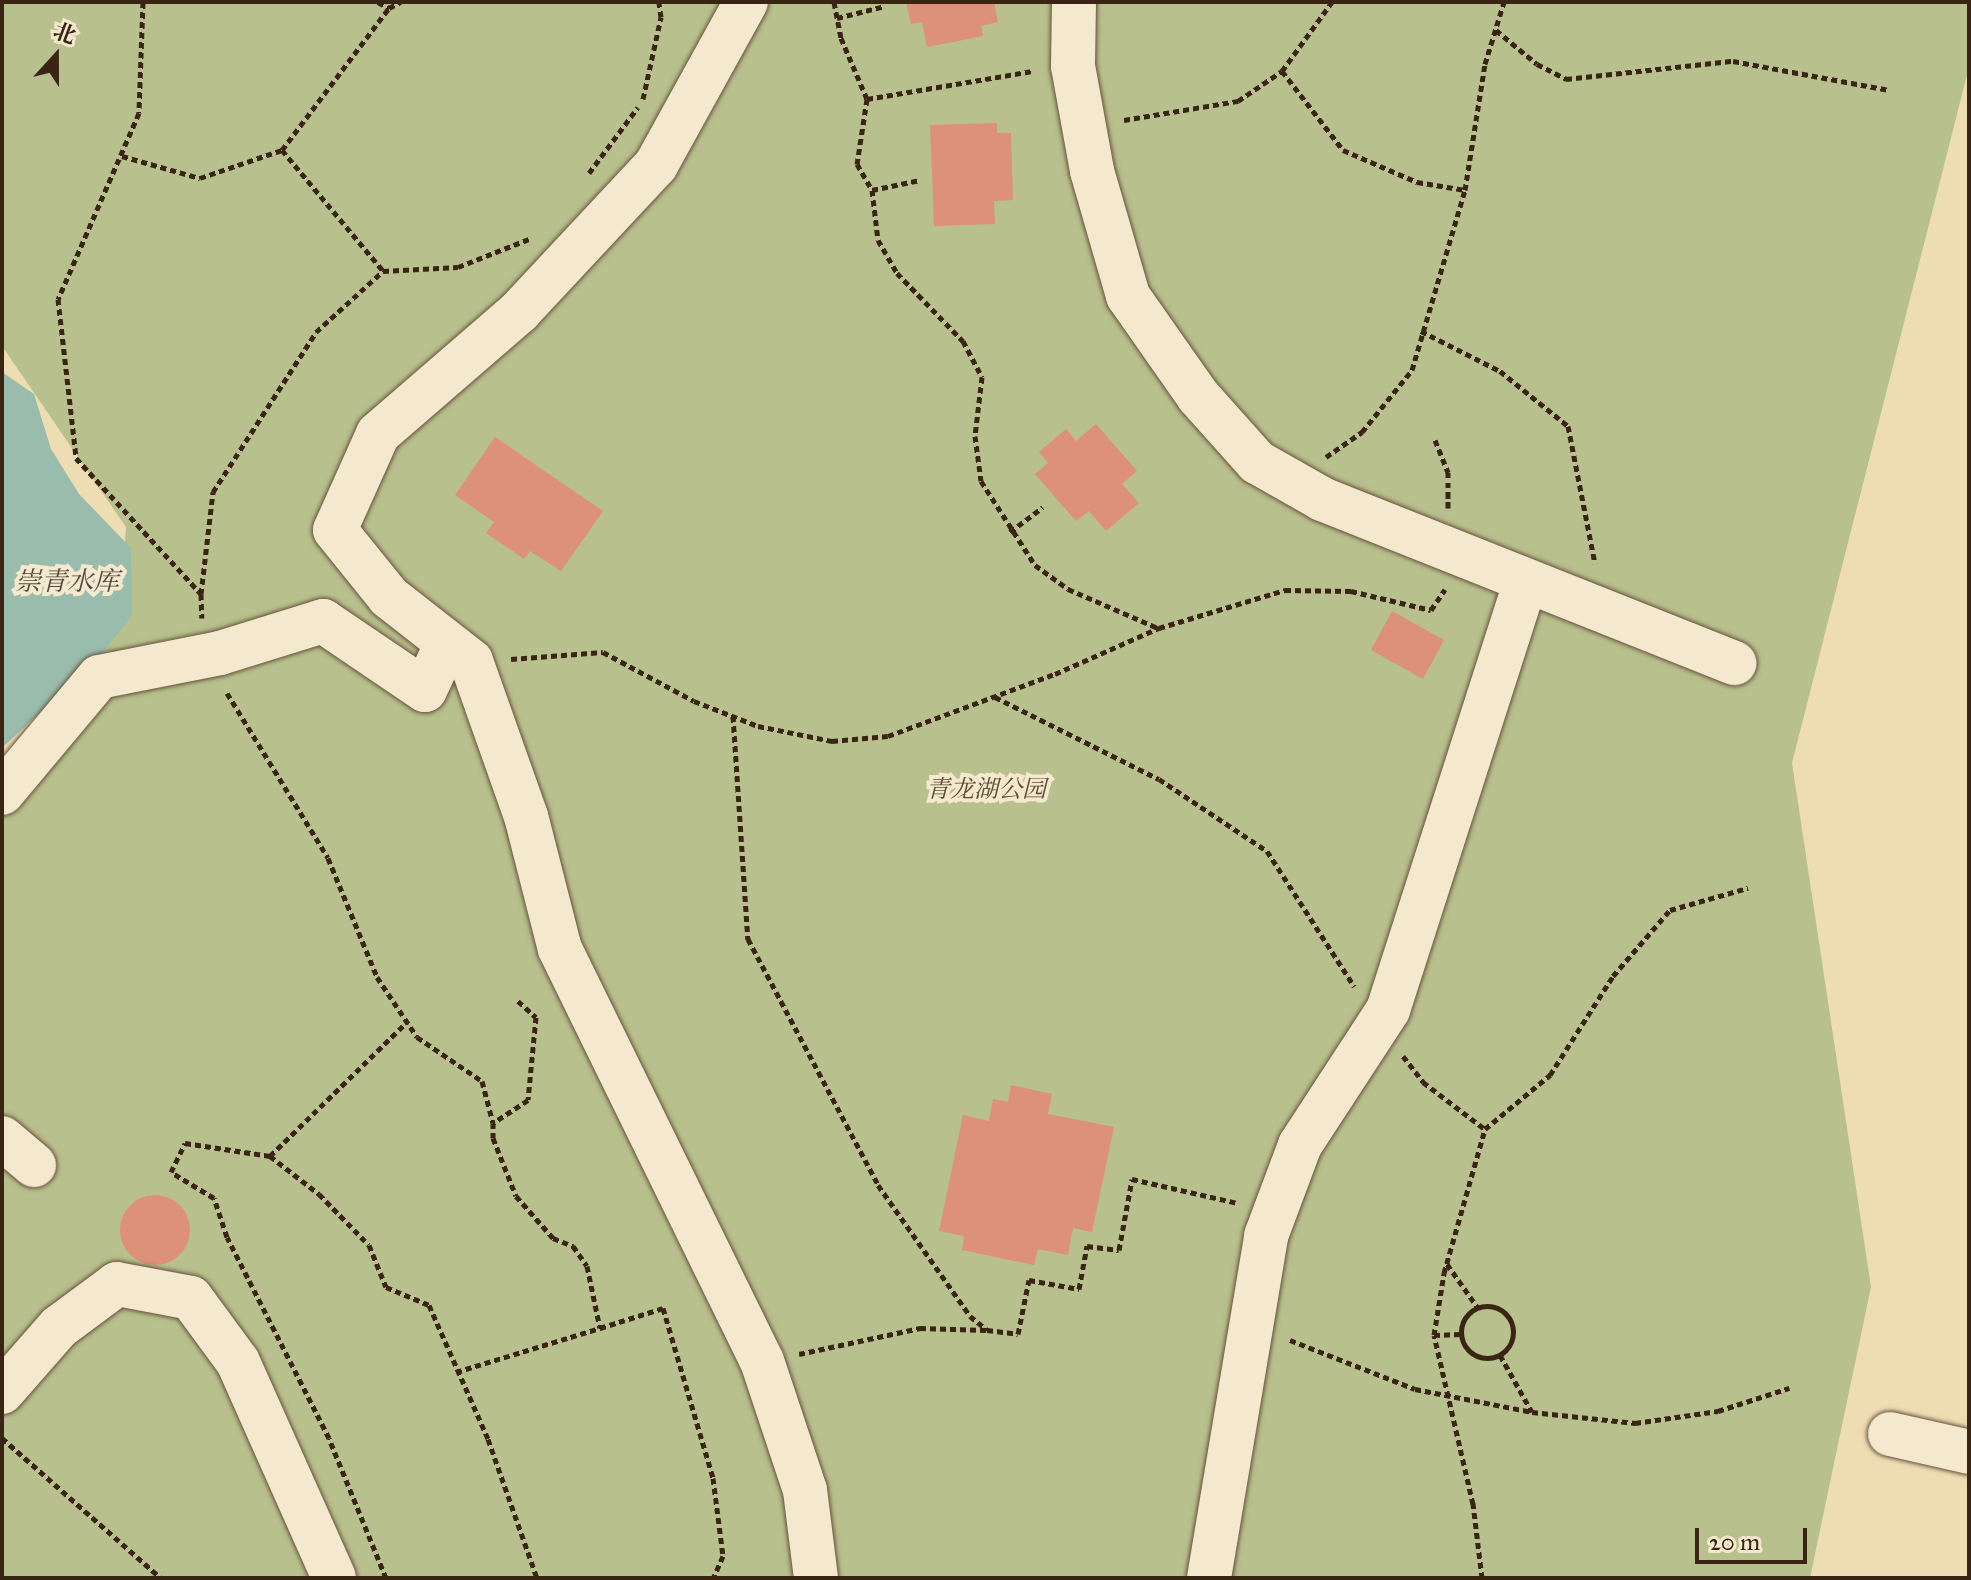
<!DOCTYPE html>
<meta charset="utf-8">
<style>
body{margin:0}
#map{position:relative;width:1971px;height:1580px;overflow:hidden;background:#eedcb3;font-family:"IM FELL Great Primer","Noto Serif SC",serif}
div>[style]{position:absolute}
.green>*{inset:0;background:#b8c08d}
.water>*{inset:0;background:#99bcac}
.building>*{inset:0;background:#dc9178}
.round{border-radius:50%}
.path>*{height:5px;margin-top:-2.5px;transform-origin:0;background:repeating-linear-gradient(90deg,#3a2414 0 6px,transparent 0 10px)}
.path>.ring{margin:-2.5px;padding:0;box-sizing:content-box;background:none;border:5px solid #3a2414;border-radius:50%}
.roads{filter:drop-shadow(0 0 2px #67523c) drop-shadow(0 0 2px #67523c)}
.minor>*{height:44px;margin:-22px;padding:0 22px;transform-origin:22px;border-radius:22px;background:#f4e8ce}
span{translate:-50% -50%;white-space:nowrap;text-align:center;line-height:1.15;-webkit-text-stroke:8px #f4e8ce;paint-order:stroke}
.park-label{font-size:24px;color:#5a4b32;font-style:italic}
.water-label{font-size:26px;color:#524a3a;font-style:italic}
.frame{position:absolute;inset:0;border:4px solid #3a2414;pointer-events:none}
.north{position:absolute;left:16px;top:16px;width:80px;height:80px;-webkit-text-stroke:6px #f4e8ce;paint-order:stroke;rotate:21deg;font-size:22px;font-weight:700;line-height:32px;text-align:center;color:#3a2414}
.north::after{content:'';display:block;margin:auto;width:28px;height:36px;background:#3a2414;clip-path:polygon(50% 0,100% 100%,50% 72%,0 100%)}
.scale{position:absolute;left:1695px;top:1528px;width:112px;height:36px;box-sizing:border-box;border:4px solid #3a2414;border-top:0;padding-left:10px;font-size:24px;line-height:28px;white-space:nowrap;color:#3a2414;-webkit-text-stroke:6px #f4e8ce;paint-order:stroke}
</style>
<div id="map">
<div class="green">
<div style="clip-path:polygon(2px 2px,1969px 2px,1969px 67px,1792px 763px,1871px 1287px,1810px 1578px,2px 1578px,2px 767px,120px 616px,126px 527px,2px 346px)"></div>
</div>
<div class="water">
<div style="clip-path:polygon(2px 372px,34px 394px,51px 449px,79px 494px,131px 548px,132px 616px,101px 655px,2px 748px)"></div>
</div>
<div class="building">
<div style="clip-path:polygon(906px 2px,994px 2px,998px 22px,981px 26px,983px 36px,927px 47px,922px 22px,911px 24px)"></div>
<div style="clip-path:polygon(997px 123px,997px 133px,1011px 133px,1013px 200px,994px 201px,995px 224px,934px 226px,930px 125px)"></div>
<div style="clip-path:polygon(1096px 424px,1137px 471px,1122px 484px,1139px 503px,1106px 531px,1089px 511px,1076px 521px,1035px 474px,1048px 463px,1039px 452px,1066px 429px,1076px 441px)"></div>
<div style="clip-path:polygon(495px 437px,603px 511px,561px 571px,530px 551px,524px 559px,486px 533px,494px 522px,455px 495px)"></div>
<div style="clip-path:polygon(1392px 611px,1444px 640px,1423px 679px,1371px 650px)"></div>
<div style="clip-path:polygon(1011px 1085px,1052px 1094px,1048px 1114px,1114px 1127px,1092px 1232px,1073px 1228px,1068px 1255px,1038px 1249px,1034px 1265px,962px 1250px,964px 1236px,939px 1231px,963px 1115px,989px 1121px,993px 1099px,1008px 1102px)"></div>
<div class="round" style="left:120px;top:1195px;width:70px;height:70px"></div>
</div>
<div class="path">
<div style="left:143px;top:2px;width:111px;rotate:92.1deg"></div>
<div style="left:139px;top:113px;width:203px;rotate:113.5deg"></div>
<div style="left:58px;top:299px;width:160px;rotate:83.5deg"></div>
<div style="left:76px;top:458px;width:185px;rotate:47.4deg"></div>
<div style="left:201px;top:594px;width:24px;rotate:88deg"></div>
<div style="left:378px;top:2px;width:13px;rotate:29deg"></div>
<div style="left:834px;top:2px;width:37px;rotate:79deg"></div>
<div style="left:841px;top:38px;width:66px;rotate:66.9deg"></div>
<div style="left:867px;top:99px;width:66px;rotate:98.7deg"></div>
<div style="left:857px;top:164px;width:30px;rotate:60deg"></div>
<div style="left:872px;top:190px;width:50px;rotate:83.2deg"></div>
<div style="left:878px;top:240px;width:38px;rotate:60deg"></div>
<div style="left:897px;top:273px;width:95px;rotate:45.9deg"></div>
<div style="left:963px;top:341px;width:41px;rotate:62.2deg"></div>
<div style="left:982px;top:377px;width:59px;rotate:96.8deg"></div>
<div style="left:975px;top:436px;width:45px;rotate:82.4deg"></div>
<div style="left:981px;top:481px;width:100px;rotate:57.3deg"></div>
<div style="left:1035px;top:565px;width:41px;rotate:36deg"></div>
<div style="left:1068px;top:589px;width:98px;rotate:23.4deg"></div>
<div style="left:837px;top:18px;width:49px;rotate:-14deg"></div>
<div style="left:1496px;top:30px;width:53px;rotate:39.7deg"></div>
<div style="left:1537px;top:64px;width:33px;rotate:27deg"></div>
<div style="left:1566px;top:79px;width:168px;rotate:-6.2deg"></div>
<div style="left:1733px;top:61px;width:159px;rotate:10.5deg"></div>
<div style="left:1282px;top:71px;width:100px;rotate:52.3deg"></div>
<div style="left:1343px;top:150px;width:81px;rotate:23.4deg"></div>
<div style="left:1417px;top:182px;width:49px;rotate:9.5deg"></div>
<div style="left:643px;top:99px;width:84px;rotate:-77.6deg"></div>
<div style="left:661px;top:17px;width:15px;rotate:-98deg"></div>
<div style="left:867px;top:99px;width:168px;rotate:-9.6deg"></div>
<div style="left:1124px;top:120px;width:116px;rotate:-9.5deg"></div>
<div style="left:1238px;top:101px;width:53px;rotate:-34.3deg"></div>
<div style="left:1282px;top:71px;width:85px;rotate:-54.1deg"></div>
<div style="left:282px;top:150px;width:158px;rotate:50.1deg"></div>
<div style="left:122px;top:156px;width:81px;rotate:15.8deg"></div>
<div style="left:200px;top:178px;width:87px;rotate:-18.9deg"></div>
<div style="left:282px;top:150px;width:178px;rotate:-53deg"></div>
<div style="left:389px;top:8px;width:13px;rotate:-27deg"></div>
<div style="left:589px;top:173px;width:82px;rotate:-53.4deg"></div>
<div style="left:872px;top:190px;width:49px;rotate:-11.8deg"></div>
<div style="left:1421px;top:331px;width:89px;rotate:26.9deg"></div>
<div style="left:1500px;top:371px;width:87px;rotate:39deg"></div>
<div style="left:1568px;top:426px;width:140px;rotate:78.9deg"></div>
<div style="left:1435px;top:440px;width:35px;rotate:68deg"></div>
<div style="left:1448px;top:472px;width:36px;rotate:90deg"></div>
<div style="left:1326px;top:457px;width:44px;rotate:-34.8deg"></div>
<div style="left:1362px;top:432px;width:80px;rotate:-51.1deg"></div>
<div style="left:1412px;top:370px;width:188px;rotate:-73.6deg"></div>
<div style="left:1465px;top:190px;width:128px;rotate:-81deg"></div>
<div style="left:1485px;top:64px;width:65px;rotate:-73deg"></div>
<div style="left:1010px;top:532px;width:41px;rotate:-37.1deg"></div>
<div style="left:201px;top:594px;width:103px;rotate:-83.3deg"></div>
<div style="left:213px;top:492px;width:190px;rotate:-57.2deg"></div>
<div style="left:316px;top:332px;width:91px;rotate:-42.3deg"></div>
<div style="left:383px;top:271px;width:75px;rotate:-3.1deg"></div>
<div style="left:458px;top:267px;width:76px;rotate:-21.5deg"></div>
<div style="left:511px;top:659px;width:92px;rotate:-4.4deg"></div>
<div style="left:603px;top:652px;width:103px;rotate:28.3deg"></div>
<div style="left:694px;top:701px;width:69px;rotate:21.3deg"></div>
<div style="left:758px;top:726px;width:76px;rotate:11.5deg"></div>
<div style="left:832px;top:741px;width:56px;rotate:-5.1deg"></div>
<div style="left:888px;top:736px;width:178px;rotate:-20.4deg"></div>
<div style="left:1055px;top:674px;width:114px;rotate:-23.9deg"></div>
<div style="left:1159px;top:628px;width:132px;rotate:-16.8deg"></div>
<div style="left:1285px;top:590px;width:66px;rotate:0.9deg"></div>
<div style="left:1351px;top:591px;width:82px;rotate:13.4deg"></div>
<div style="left:1431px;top:610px;width:25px;rotate:-56deg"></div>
<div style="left:227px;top:693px;width:193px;rotate:58.5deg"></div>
<div style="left:328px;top:858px;width:129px;rotate:67.6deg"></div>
<div style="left:377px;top:977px;width:72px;rotate:56.3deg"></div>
<div style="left:417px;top:1037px;width:78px;rotate:34.1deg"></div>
<div style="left:482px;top:1081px;width:43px;rotate:75.3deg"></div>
<div style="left:995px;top:697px;width:183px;rotate:26.6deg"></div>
<div style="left:1159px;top:779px;width:130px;rotate:33.7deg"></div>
<div style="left:1267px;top:851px;width:161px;rotate:57.2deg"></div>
<div style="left:733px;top:716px;width:224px;rotate:86.2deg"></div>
<div style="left:748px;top:939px;width:278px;rotate:62.1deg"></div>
<div style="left:878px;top:1185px;width:160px;rotate:54.9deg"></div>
<div style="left:970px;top:1316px;width:22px;rotate:39deg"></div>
<div style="left:987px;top:1330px;width:31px;rotate:7deg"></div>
<div style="left:1018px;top:1334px;width:55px;rotate:-78.5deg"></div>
<div style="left:1029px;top:1280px;width:51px;rotate:10.2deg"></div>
<div style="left:1079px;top:1289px;width:44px;rotate:-79.5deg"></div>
<div style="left:1087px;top:1246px;width:32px;rotate:7deg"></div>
<div style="left:1119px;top:1250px;width:72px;rotate:-79.6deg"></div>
<div style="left:1132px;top:1179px;width:109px;rotate:12.8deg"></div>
<div style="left:518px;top:1001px;width:24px;rotate:42deg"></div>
<div style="left:536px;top:1017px;width:83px;rotate:95.5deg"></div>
<div style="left:528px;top:1100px;width:42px;rotate:146.7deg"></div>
<div style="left:493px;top:1123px;width:15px;rotate:90deg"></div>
<div style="left:493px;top:1138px;width:62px;rotate:68.4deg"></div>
<div style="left:516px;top:1196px;width:56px;rotate:48.6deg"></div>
<div style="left:553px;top:1238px;width:22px;rotate:22deg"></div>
<div style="left:573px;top:1246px;width:24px;rotate:55deg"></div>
<div style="left:587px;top:1266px;width:63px;rotate:78.2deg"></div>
<div style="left:600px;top:1328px;width:66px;rotate:-17.6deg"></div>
<div style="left:663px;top:1308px;width:177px;rotate:73.6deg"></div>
<div style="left:713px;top:1478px;width:79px;rotate:82.7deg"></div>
<div style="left:723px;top:1556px;width:24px;rotate:114deg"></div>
<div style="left:1403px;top:1056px;width:33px;rotate:52deg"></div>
<div style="left:1423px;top:1082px;width:78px;rotate:37.2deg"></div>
<div style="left:270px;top:1156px;width:192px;rotate:-44.4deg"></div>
<div style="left:1447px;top:1264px;width:54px;rotate:54.8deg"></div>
<div class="ring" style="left:1461px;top:1306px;width:47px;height:47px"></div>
<div style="left:1434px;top:1335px;width:27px;rotate:-2deg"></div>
<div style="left:1290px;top:1340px;width:134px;rotate:21.4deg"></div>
<div style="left:1415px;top:1389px;width:119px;rotate:11.1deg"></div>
<div style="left:1532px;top:1412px;width:104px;rotate:6.1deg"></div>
<div style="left:1635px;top:1423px;width:84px;rotate:-8.2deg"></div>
<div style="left:1718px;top:1411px;width:75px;rotate:-17.9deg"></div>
<div style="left:799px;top:1354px;width:124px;rotate:-12.1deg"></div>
<div style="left:920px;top:1328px;width:66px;rotate:1.7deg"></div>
<div style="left:1500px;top:1355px;width:65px;rotate:60.7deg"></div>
<div style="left:456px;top:1372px;width:151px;rotate:-17deg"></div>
<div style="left:2px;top:1438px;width:212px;rotate:41.4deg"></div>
<div style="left:386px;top:1578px;width:151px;rotate:-112.2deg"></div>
<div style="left:329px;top:1438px;width:225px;rotate:-116.9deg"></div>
<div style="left:227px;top:1237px;width:41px;rotate:-108.4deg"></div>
<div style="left:214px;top:1198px;width:50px;rotate:-148.8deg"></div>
<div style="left:171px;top:1172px;width:32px;rotate:-64deg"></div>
<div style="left:185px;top:1143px;width:86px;rotate:8.7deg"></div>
<div style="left:270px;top:1156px;width:62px;rotate:37.8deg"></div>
<div style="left:319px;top:1194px;width:71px;rotate:45.6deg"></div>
<div style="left:369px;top:1245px;width:45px;rotate:68deg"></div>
<div style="left:386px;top:1287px;width:47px;rotate:22.7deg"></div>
<div style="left:429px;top:1305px;width:146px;rotate:66.2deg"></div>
<div style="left:488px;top:1439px;width:147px;rotate:70.6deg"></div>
<div style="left:1482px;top:1578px;width:75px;rotate:-96.9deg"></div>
<div style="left:1473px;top:1504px;width:173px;rotate:-103deg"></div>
<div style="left:1434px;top:1335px;width:63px;rotate:-80.8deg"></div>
<div style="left:1444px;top:1273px;width:150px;rotate:-74.1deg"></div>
<div style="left:1485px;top:1129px;width:85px;rotate:-39.7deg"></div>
<div style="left:1550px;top:1075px;width:117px;rotate:-57.5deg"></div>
<div style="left:1613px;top:976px;width:87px;rotate:-49.2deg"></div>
<div style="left:1670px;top:910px;width:81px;rotate:-15.8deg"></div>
</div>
<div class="roads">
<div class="minor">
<div style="left:746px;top:2px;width:186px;rotate:118.9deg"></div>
<div style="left:656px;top:165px;width:200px;rotate:133deg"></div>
<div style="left:520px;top:311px;width:188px;rotate:139.1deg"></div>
<div style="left:378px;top:434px;width:105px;rotate:114.1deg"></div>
<div style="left:335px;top:530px;width:86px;rotate:51.1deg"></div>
<div style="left:389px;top:597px;width:104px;rotate:38deg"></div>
<div style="left:471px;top:661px;width:164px;rotate:70.5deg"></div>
<div style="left:526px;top:816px;width:137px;rotate:75.7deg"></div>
<div style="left:560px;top:949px;width:459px;rotate:63.9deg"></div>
<div style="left:762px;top:1361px;width:136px;rotate:71.6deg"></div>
<div style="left:805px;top:1490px;width:89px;rotate:82.9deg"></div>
<div style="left:1074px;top:2px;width:64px;rotate:90.9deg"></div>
<div style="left:1073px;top:66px;width:107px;rotate:79.7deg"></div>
<div style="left:1092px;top:171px;width:130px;rotate:73.9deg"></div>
<div style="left:1128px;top:296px;width:122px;rotate:55deg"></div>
<div style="left:1198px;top:396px;width:89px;rotate:48.2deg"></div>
<div style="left:1257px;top:462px;width:75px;rotate:29.6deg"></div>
<div style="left:1322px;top:499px;width:444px;rotate:21.7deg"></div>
<div style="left:2px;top:793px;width:151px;rotate:-50.1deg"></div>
<div style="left:99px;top:677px;width:123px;rotate:-11.2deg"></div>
<div style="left:220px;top:653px;width:108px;rotate:-17.3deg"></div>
<div style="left:323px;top:621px;width:123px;rotate:34.1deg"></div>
<div style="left:425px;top:690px;width:52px;rotate:-64.9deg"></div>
<div style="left:2px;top:1138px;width:42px;rotate:40.2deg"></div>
<div style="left:2px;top:1392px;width:86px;rotate:-48.8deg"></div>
<div style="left:59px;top:1327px;width:72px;rotate:-36.6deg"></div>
<div style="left:117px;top:1284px;width:75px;rotate:10.7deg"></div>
<div style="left:191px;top:1298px;width:79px;rotate:53.7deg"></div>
<div style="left:238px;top:1362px;width:236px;rotate:66deg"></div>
<div style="left:1890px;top:1434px;width:81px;rotate:12.8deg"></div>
<div style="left:1209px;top:1578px;width:347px;rotate:-80.5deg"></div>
<div style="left:1266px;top:1236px;width:97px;rotate:-69.5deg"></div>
<div style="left:1300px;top:1145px;width:161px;rotate:-56.9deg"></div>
<div style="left:1388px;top:1010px;width:451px;rotate:-72.2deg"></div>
</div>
</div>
<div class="park-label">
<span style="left:986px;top:790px">青龙湖公园</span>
</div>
<div class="water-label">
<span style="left:67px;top:582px">崇青水库</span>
</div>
<div class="frame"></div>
<div class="north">北</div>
<div class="scale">20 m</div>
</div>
